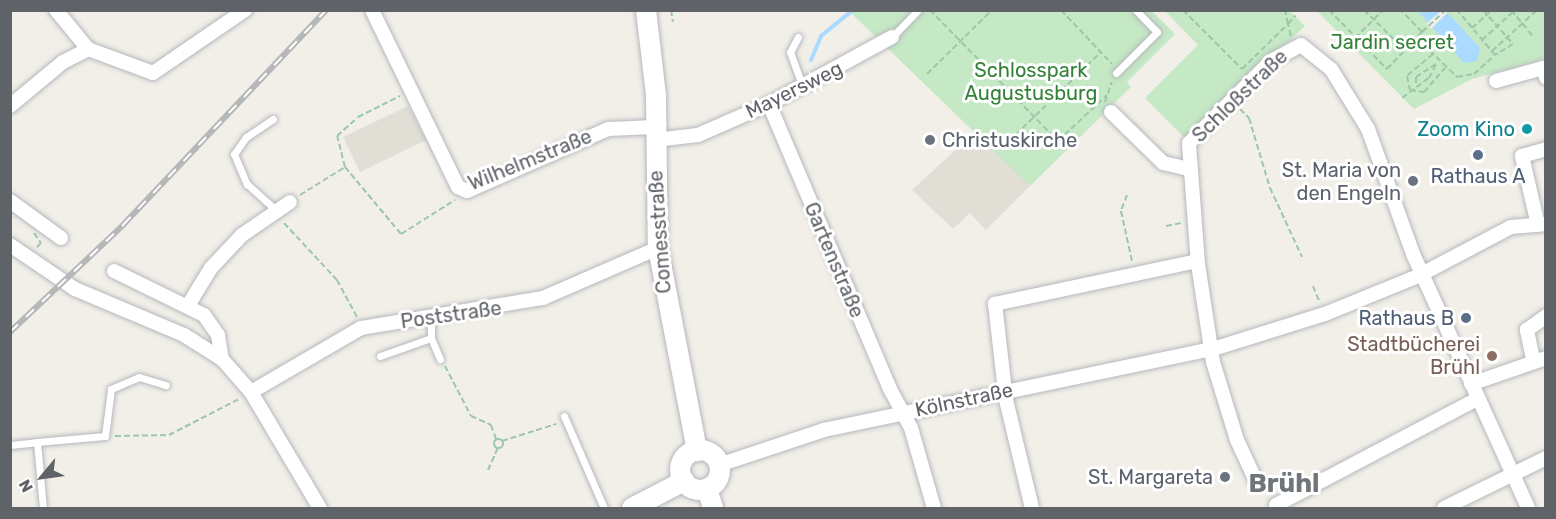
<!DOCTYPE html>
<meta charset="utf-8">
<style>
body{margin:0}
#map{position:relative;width:1556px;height:519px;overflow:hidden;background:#f1efe8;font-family:Rubik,sans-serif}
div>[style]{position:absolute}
.education>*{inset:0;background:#e1ded6}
.green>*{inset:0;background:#c5e8c5}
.water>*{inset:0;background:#aadaff}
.pier>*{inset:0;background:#f1efe8}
.stream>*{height:4px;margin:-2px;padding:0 2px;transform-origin:2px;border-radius:2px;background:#aadaff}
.path>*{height:2px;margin-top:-1px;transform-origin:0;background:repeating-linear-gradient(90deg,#9cc7a9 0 6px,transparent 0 9px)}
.path>.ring{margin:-1px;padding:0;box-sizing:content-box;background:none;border:2px solid #9cc7a9;border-radius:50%}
.roads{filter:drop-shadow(0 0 2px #b5b8bc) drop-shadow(0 0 2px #b5b8bc)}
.lane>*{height:7px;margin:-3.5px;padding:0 3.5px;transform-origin:3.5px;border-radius:3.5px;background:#fff}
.street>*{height:14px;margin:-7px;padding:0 7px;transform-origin:7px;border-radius:7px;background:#fff}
.secondary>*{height:20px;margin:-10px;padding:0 10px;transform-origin:10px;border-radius:10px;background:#fff}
.secondary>.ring{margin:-10px;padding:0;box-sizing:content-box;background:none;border:20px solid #fff;border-radius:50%}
.rail>*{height:6px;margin-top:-3px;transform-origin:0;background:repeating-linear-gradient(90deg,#fff 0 11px,#b6b7b8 0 22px);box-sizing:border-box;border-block:2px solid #b6b7b8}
.dots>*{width:16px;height:16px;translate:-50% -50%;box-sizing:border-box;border:3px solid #fff;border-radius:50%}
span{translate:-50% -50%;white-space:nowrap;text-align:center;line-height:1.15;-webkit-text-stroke:6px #fff;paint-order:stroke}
.park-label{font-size:20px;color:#348238}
.street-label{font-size:20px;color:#5f6368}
.culture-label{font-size:20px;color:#0d838f}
.right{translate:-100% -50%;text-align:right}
.worship-label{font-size:20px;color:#5b616d}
.left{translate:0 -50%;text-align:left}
.service-label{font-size:20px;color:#4e5e75}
.education-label{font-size:20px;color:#785e54}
.district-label{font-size:26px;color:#70757a;font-weight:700}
.frame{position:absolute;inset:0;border:12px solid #5f6368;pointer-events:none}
.north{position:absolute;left:12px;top:447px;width:60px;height:60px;-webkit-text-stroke:4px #fff;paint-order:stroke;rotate:241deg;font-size:16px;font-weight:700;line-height:24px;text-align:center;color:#5f6368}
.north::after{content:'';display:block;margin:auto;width:21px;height:27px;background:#5f6368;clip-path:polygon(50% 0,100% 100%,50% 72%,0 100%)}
</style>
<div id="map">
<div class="education">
<div style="clip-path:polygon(408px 106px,426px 140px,360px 172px,343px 137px)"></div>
<div style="clip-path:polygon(977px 130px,1030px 186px,986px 230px,970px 213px,953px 229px,912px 190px)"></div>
</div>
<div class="green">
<div style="clip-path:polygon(849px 11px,1152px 11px,1175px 34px,1127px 82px,1131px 87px,1030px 186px)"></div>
<div style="clip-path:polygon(1165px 11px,1290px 11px,1305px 26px,1186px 139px,1145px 98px,1198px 45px)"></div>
<div style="clip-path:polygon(1317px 11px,1545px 11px,1545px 59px,1472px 79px,1414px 109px)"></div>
</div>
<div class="water">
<div style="clip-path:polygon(1418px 11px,1446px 11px,1480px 48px,1477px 61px,1464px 63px)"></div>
</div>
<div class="pier">
<div style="clip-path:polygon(1450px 10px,1431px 29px,1426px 24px,1441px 11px)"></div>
</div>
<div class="stream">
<div style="left:811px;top:60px;width:26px;rotate:-67deg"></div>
<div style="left:821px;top:36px;width:41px;rotate:-39.1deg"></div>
</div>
<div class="path">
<div style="left:352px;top:10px;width:9px;rotate:13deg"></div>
<div style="left:671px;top:10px;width:12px;rotate:81deg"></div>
<div style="left:930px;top:10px;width:183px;rotate:45.7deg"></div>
<div style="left:1058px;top:141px;width:67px;rotate:-43.2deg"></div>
<div style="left:1061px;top:10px;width:74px;rotate:46.6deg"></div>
<div style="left:1183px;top:10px;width:83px;rotate:45deg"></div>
<div style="left:1242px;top:69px;width:64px;rotate:-44.4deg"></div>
<div style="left:1288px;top:24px;width:14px;rotate:-102deg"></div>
<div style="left:1329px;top:10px;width:83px;rotate:45.5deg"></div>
<div style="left:1387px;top:69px;width:51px;rotate:-46.6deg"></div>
<div style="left:1422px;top:32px;width:30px;rotate:-134deg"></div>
<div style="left:1364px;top:10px;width:57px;rotate:44.3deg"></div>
<div style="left:1483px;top:10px;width:45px;rotate:48.6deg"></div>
<div style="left:1513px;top:44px;width:21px;rotate:149deg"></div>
<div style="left:1511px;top:10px;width:34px;rotate:50deg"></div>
<div style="left:1472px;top:28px;width:27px;rotate:-42deg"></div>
<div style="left:1422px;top:32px;width:33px;rotate:-43deg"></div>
<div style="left:1291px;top:36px;width:12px;rotate:-104deg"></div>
<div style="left:1288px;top:24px;width:11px;rotate:-49deg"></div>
<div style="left:1355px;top:38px;width:40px;rotate:-45deg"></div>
<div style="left:1417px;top:38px;width:56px;rotate:44.3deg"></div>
<div style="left:1457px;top:77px;width:17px;rotate:-10deg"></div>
<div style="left:1474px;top:74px;width:28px;rotate:-42deg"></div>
<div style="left:1495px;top:55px;width:59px;rotate:-130.2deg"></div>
<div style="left:1482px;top:40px;width:45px;rotate:-42.3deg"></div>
<div style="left:1492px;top:51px;width:61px;rotate:-42.3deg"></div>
<div style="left:1433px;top:54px;width:34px;rotate:140deg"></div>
<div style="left:1407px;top:76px;width:14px;rotate:78deg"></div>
<div style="left:1410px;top:90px;width:14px;rotate:8deg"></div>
<div style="left:1424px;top:92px;width:32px;rotate:-49deg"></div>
<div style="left:927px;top:74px;width:91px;rotate:-44.6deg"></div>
<div style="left:1402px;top:98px;width:34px;rotate:-37deg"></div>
<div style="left:1429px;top:78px;width:16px;rotate:-63deg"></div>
<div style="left:1436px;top:64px;width:24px;rotate:147deg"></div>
<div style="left:1416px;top:77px;width:7px;rotate:90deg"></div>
<div style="left:1105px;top:102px;width:21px;rotate:-71deg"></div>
<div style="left:1240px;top:109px;width:13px;rotate:45deg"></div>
<div style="left:1249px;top:118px;width:73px;rotate:73.3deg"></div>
<div style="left:1270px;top:188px;width:76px;rotate:65.1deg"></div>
<div style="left:1003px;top:147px;width:136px;rotate:-44.1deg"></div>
<div style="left:345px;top:167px;width:32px;rotate:-104deg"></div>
<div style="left:337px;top:136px;width:28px;rotate:-42deg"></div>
<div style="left:358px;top:117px;width:47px;rotate:-26.6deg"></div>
<div style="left:300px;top:195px;width:53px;rotate:-31.9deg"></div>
<div style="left:345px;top:167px;width:87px;rotate:50.1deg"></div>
<div style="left:401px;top:234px;width:64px;rotate:-32.2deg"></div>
<div style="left:1127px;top:195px;width:17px;rotate:111deg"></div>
<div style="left:1121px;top:211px;width:51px;rotate:77.6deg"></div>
<div style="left:284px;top:223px;width:78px;rotate:47.1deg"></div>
<div style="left:337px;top:280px;width:42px;rotate:61.6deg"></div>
<div style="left:1166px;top:226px;width:15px;rotate:-11deg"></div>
<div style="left:34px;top:233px;width:12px;rotate:55deg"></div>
<div style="left:41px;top:243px;width:6px;rotate:135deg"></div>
<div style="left:1313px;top:286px;width:18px;rotate:68deg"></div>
<div style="left:445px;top:366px;width:56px;rotate:62.5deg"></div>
<div style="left:471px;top:416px;width:22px;rotate:24deg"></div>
<div style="left:491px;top:425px;width:15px;rotate:70deg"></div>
<div style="left:115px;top:436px;width:54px;rotate:-1.1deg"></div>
<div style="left:169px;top:435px;width:81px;rotate:-27.2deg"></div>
<div class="ring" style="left:493.5px;top:438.5px;width:7px;height:7px"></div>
<div style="left:502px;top:441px;width:57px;rotate:-17.5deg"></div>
<div style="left:488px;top:470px;width:24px;rotate:-66deg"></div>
</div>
<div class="roads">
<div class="lane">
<div style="left:798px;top:37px;width:17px;rotate:118deg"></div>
<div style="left:790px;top:52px;width:37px;rotate:70deg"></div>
<div style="left:892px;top:37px;width:37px;rotate:-46deg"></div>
<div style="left:1116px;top:73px;width:58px;rotate:-45deg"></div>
<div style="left:1157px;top:32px;width:30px;rotate:-134deg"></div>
<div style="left:273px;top:119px;width:32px;rotate:146deg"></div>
<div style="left:246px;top:137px;width:21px;rotate:125deg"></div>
<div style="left:234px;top:154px;width:33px;rotate:67deg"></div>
<div style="left:247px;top:184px;width:39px;rotate:42deg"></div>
<div style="left:431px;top:338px;width:23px;rotate:67deg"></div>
<div style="left:380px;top:356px;width:54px;rotate:-19.4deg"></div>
<div style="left:431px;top:338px;width:21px;rotate:-90deg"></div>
<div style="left:564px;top:416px;width:100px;rotate:66.5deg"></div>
<div style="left:37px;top:442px;width:68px;rotate:-5deg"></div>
<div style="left:105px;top:436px;width:47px;rotate:-82.7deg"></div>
<div style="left:111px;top:389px;width:30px;rotate:-23deg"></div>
<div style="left:139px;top:377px;width:28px;rotate:17deg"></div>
<div style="left:10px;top:445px;width:27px;rotate:-6deg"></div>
<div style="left:37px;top:442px;width:66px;rotate:84.8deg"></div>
</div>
<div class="street">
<div style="left:56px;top:10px;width:50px;rotate:50.6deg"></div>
<div style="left:372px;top:10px;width:197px;rotate:64.1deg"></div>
<div style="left:458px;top:187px;width:10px;rotate:24deg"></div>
<div style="left:467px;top:191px;width:154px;rotate:-23.7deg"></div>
<div style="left:608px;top:129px;width:47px;rotate:-2.4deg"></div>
<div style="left:1496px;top:81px;width:49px;rotate:-15.5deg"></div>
<div style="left:1543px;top:68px;width:10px;rotate:73deg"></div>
<div style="left:769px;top:104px;width:310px;rotate:67deg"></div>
<div style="left:890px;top:389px;width:44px;rotate:61.7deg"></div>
<div style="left:911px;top:428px;width:83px;rotate:74deg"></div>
<div style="left:10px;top:106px;width:69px;rotate:-39.7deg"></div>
<div style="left:63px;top:62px;width:28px;rotate:-27deg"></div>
<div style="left:88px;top:49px;width:69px;rotate:20.3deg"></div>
<div style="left:153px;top:73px;width:112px;rotate:-34.4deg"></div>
<div style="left:1111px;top:112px;width:73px;rotate:44.4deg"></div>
<div style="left:1163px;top:163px;width:27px;rotate:13deg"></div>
<div style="left:655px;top:140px;width:43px;rotate:-6.6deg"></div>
<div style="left:698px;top:135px;width:77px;rotate:-23.6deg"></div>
<div style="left:769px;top:104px;width:140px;rotate:-28.6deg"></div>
<div style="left:10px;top:201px;width:63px;rotate:36deg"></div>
<div style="left:1538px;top:225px;width:71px;rotate:-103.1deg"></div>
<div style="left:1522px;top:156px;width:25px;rotate:-16deg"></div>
<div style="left:10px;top:245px;width:78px;rotate:34.1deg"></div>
<div style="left:75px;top:289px;width:118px;rotate:22.9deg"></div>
<div style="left:184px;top:335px;width:45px;rotate:32.3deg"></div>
<div style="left:222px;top:359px;width:44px;rotate:48.7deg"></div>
<div style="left:251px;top:392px;width:135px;rotate:59.3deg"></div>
<div style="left:114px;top:271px;width:100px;rotate:26.1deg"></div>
<div style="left:204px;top:315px;width:24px;rotate:55deg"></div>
<div style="left:218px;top:335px;width:24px;rotate:81deg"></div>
<div style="left:189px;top:304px;width:42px;rotate:-58.6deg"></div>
<div style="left:211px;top:268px;width:45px;rotate:-46.8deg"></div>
<div style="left:242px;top:235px;width:58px;rotate:-34.5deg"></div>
<div style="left:1533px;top:359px;width:30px;rotate:-102deg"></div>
<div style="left:1527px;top:330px;width:24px;rotate:-36deg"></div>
<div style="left:1471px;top:384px;width:79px;rotate:-19.1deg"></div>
<div style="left:251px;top:392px;width:127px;rotate:-30.2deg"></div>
<div style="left:361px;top:328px;width:184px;rotate:-9.4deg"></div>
<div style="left:543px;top:298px;width:125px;rotate:-23.5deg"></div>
<div style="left:719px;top:465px;width:111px;rotate:-18.4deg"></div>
<div style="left:824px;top:430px;width:397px;rotate:-11.8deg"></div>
<div style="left:1213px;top:349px;width:117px;rotate:-17.4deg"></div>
<div style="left:1325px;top:314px;width:100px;rotate:-22.2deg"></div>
<div style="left:1418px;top:276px;width:105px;rotate:-27.8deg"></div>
<div style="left:1511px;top:227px;width:35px;rotate:-5deg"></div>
<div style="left:1256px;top:481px;width:45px;rotate:-114.9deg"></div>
<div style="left:1237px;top:440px;width:82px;rotate:-107.1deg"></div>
<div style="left:1213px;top:362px;width:99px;rotate:-98.7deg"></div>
<div style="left:1198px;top:264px;width:121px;rotate:-94.3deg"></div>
<div style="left:1189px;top:143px;width:116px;rotate:-45deg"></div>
<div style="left:1271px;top:61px;width:34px;rotate:-28deg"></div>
<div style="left:1301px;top:45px;width:38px;rotate:39deg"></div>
<div style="left:1331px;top:69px;width:70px;rotate:58.3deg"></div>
<div style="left:1368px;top:129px;width:133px;rotate:70.2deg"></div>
<div style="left:1413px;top:254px;width:279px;rotate:65.6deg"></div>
<div style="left:1276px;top:505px;width:227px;rotate:-27.8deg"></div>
<div style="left:1032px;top:508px;width:111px;rotate:-103.5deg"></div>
<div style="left:1006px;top:400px;width:97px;rotate:-96.5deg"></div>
<div style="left:995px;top:304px;width:207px;rotate:-12deg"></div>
<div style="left:1444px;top:508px;width:114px;rotate:-26.1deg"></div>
</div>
<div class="secondary">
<div style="left:646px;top:10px;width:86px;rotate:83.3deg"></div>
<div style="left:656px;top:95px;width:153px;rotate:89.3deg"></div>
<div style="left:658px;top:248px;width:207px;rotate:79.1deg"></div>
<div class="ring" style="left:680px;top:450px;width:20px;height:20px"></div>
<div style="left:707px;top:489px;width:20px;rotate:72deg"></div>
<div style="left:632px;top:508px;width:59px;rotate:-27.4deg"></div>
</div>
</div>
<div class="rail">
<div style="left:10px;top:332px;width:156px;rotate:-43.4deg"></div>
<div style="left:123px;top:225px;width:296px;rotate:-46.6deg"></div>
</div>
<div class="dots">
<div style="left:1527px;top:129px;background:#0f9aa8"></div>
<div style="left:930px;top:140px;background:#6b7280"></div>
<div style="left:1478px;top:155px;background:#5c6f8a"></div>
<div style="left:1413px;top:181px;background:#6b7280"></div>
<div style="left:1466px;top:318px;background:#5c6f8a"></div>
<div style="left:1492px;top:356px;background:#8d6e63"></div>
<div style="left:1225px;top:477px;background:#6b7280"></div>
</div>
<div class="park-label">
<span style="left:1392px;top:42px">Jardin secret</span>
<span style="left:1031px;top:82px">Schlosspark<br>Augustusburg</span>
</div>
<div class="street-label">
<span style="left:794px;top:90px;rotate:-26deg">Mayersweg</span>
<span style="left:1240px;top:96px;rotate:-44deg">Schloßstraße</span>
<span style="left:530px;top:160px;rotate:-22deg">Wilhelmstraße</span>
<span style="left:660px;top:232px;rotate:-94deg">Comesstraße</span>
<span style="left:834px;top:260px;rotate:67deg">Gartenstraße</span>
<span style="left:451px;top:315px;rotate:-8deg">Poststraße</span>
<span style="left:964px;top:400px;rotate:-12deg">Kölnstraße</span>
</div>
<div class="culture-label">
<span class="right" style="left:1515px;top:129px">Zoom Kino</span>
</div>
<div class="worship-label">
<span class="left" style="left:942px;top:140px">Christuskirche</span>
<span class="right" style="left:1401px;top:182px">St. Maria von<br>den Engeln</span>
<span class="right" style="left:1213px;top:477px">St. Margareta</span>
</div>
<div class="service-label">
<span style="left:1478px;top:176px">Rathaus A</span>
<span class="right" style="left:1454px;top:318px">Rathaus B</span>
</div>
<div class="education-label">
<span class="right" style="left:1480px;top:356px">Stadtbücherei<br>Brühl</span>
</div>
<div class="district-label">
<span style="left:1284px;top:484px">Brühl</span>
</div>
<div class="frame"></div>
<div class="north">N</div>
</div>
